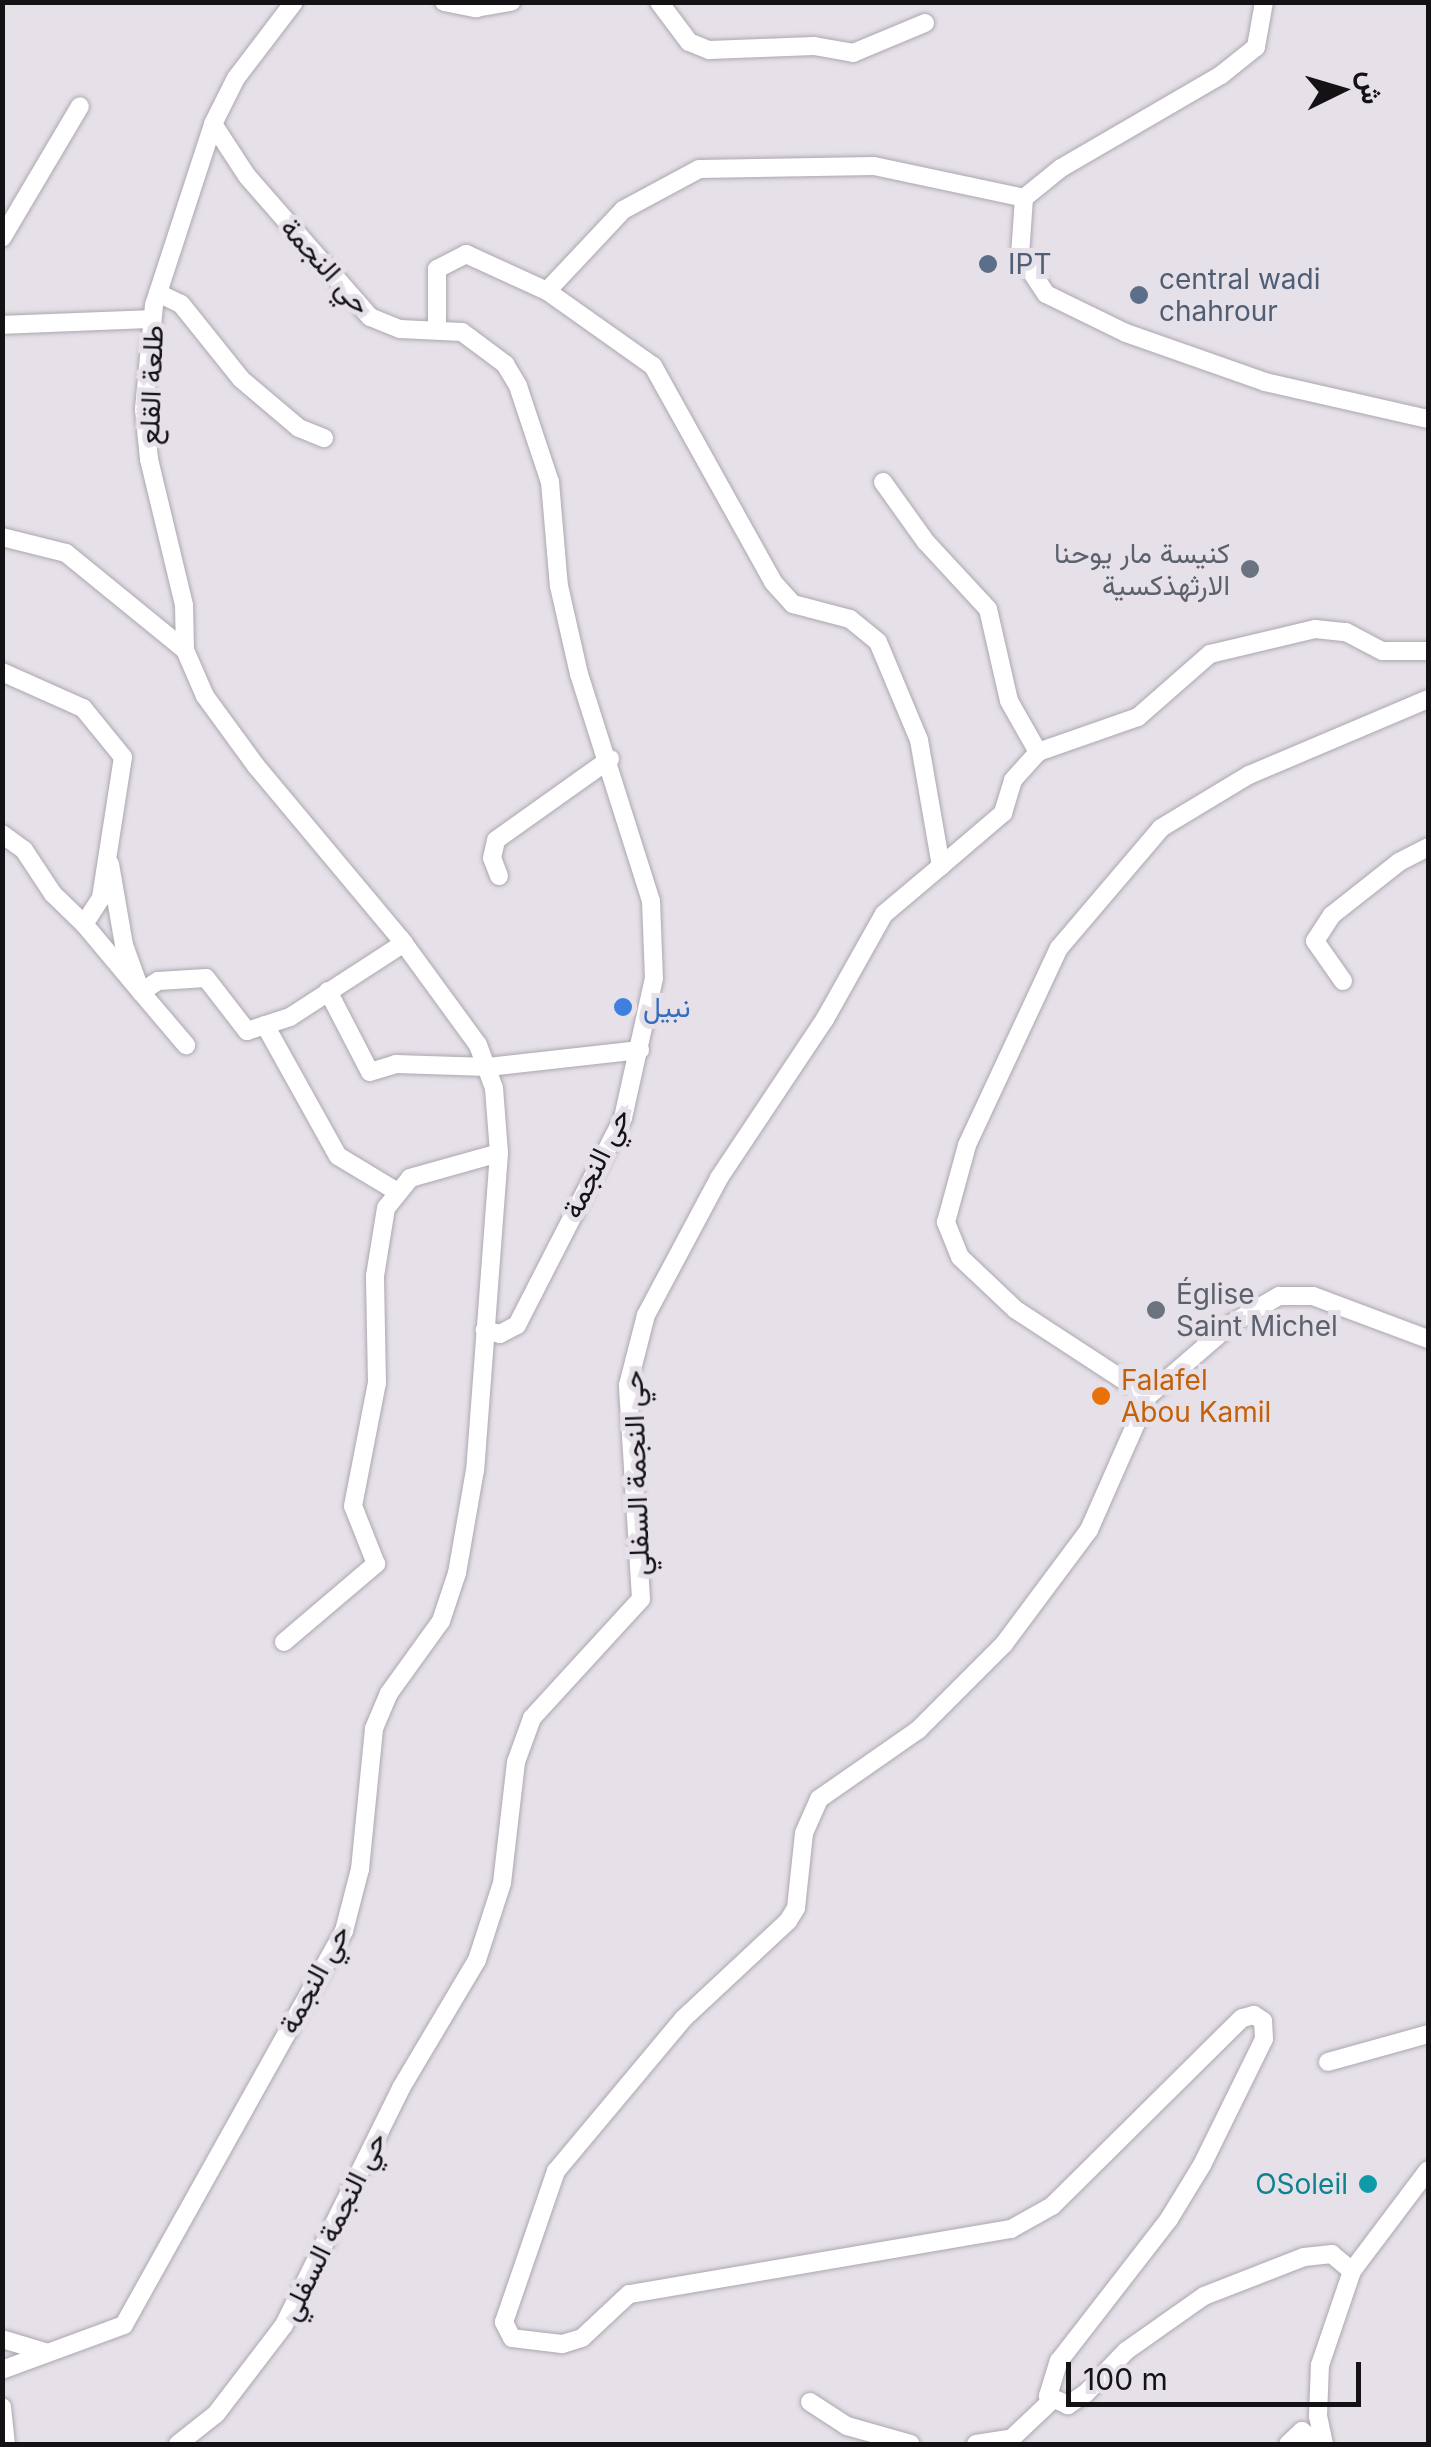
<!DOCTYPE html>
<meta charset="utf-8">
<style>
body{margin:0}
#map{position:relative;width:1431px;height:2447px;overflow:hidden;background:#e6e0e9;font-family:Inter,Vazirmatn,sans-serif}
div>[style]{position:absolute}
.roads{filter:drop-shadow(0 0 2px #aca7af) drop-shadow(0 0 2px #aca7af)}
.street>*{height:18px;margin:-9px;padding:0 9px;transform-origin:9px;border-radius:9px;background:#fff}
.dots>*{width:28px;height:28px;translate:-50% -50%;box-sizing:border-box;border:5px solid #e6e0e9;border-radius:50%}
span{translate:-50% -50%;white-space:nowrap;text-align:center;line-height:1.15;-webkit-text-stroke:10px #e6e0e9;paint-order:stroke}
.service-label{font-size:28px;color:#4e5e75}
.left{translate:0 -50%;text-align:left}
.street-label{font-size:28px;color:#141215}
.worship-label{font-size:28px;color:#5b616d}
.right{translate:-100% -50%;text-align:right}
.shop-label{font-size:28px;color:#366cbe}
.food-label{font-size:28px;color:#c56008}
.culture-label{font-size:28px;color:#0d838f}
.frame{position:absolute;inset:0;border:5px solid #141215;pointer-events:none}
.north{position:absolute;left:1291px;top:40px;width:100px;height:100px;-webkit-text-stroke:8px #e6e0e9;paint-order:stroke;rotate:85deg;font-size:28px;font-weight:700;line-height:40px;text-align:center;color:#141215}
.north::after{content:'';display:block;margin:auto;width:35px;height:45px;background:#141215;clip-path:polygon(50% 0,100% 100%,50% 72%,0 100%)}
.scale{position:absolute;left:1066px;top:2362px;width:295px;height:45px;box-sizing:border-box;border:5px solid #141215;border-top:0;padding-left:12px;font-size:30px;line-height:35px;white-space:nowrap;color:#141215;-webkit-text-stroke:8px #e6e0e9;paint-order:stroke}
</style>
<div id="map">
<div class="roads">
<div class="street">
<div style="left:294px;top:2px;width:96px;rotate:127.3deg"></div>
<div style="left:236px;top:78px;width:51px;rotate:116.6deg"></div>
<div style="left:213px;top:124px;width:62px;rotate:56.8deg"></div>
<div style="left:247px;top:176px;width:187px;rotate:48.9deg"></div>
<div style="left:370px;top:317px;width:32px;rotate:22deg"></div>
<div style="left:400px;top:329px;width:62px;rotate:2.8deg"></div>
<div style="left:462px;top:332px;width:54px;rotate:36.7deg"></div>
<div style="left:505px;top:364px;width:26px;rotate:59deg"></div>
<div style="left:518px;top:386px;width:101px;rotate:71.6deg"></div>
<div style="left:550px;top:482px;width:104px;rotate:85.1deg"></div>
<div style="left:559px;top:586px;width:90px;rotate:77.2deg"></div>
<div style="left:579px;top:674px;width:238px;rotate:72.4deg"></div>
<div style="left:651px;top:901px;width:77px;rotate:87.8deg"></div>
<div style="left:654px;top:978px;width:143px;rotate:102.5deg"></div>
<div style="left:623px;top:1118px;width:233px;rotate:117.1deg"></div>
<div style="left:517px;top:1325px;width:19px;rotate:152deg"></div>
<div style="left:500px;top:1334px;width:16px;rotate:-165deg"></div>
<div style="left:444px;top:2px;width:33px;rotate:11deg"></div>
<div style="left:476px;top:8px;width:36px;rotate:-10deg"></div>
<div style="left:659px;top:2px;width:50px;rotate:53.1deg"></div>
<div style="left:689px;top:42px;width:22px;rotate:22deg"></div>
<div style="left:709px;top:50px;width:105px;rotate:-2.2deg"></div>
<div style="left:814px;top:46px;width:40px;rotate:10deg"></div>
<div style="left:853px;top:53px;width:78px;rotate:-22.6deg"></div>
<div style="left:1264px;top:2px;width:46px;rotate:100.1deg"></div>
<div style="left:1256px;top:47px;width:45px;rotate:141.3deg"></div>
<div style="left:1221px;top:75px;width:185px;rotate:149.8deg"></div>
<div style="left:1061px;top:168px;width:48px;rotate:141deg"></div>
<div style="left:1024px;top:198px;width:57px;rotate:94deg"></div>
<div style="left:1020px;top:255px;width:47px;rotate:56.3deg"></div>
<div style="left:1046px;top:294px;width:89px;rotate:26deg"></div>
<div style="left:1126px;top:333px;width:147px;rotate:19.4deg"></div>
<div style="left:1265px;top:382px;width:167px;rotate:12.8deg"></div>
<div style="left:2px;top:238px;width:153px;rotate:-59.4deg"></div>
<div style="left:547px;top:291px;width:111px;rotate:-46.8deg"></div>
<div style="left:623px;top:210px;width:86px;rotate:-28.3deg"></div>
<div style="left:699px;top:169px;width:175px;rotate:-1deg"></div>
<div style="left:874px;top:166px;width:153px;rotate:12deg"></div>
<div style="left:158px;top:293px;width:25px;rotate:26deg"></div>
<div style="left:181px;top:304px;width:96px;rotate:51.3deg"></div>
<div style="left:241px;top:379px;width:76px;rotate:40.2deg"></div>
<div style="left:299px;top:428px;width:27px;rotate:22deg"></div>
<div style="left:2px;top:325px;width:150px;rotate:-2.3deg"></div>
<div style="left:437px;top:329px;width:60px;rotate:-90deg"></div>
<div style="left:437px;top:269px;width:33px;rotate:-27deg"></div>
<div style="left:466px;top:254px;width:89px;rotate:24.6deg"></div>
<div style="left:547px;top:291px;width:130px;rotate:35.3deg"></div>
<div style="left:653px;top:366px;width:247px;rotate:60.9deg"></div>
<div style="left:773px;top:582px;width:30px;rotate:48deg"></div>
<div style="left:793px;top:604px;width:59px;rotate:14.7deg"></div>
<div style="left:850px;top:619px;width:36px;rotate:39deg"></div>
<div style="left:878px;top:642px;width:106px;rotate:67.3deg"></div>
<div style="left:919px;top:740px;width:128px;rotate:80.1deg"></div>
<div style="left:941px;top:866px;width:82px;rotate:-40.5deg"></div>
<div style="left:1003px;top:813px;width:34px;rotate:-73deg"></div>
<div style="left:1013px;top:780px;width:38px;rotate:-48deg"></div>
<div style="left:1038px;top:752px;width:106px;rotate:-19.3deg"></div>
<div style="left:1138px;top:717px;width:96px;rotate:-41.2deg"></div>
<div style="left:1210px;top:654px;width:108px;rotate:-13.4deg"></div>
<div style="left:1315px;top:629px;width:31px;rotate:6deg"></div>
<div style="left:1346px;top:632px;width:41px;rotate:27.8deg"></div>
<div style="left:1382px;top:651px;width:46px"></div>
<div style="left:883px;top:482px;width:74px;rotate:54.4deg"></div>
<div style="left:926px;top:542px;width:91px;rotate:47.2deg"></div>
<div style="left:988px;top:609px;width:94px;rotate:77.1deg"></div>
<div style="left:1009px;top:701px;width:59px;rotate:60.4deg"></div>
<div style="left:2px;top:537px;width:66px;rotate:14deg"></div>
<div style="left:66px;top:553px;width:154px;rotate:39.2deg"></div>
<div style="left:185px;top:650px;width:50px;rotate:66.5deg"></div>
<div style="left:205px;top:696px;width:87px;rotate:53.9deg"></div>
<div style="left:256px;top:766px;width:224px;rotate:50.1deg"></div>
<div style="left:400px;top:938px;width:132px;rotate:53.9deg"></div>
<div style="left:478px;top:1045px;width:46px;rotate:69.6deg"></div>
<div style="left:494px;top:1088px;width:65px;rotate:85.6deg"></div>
<div style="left:499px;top:1153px;width:318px;rotate:94.3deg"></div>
<div style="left:475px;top:1470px;width:105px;rotate:99.9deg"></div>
<div style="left:457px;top:1573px;width:51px;rotate:108.4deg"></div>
<div style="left:441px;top:1621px;width:89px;rotate:125.8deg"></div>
<div style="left:389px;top:1693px;width:39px;rotate:113deg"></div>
<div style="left:374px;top:1729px;width:141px;rotate:95.7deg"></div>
<div style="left:360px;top:1869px;width:64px;rotate:104.5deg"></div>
<div style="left:344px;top:1931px;width:451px;rotate:119.2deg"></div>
<div style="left:124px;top:2325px;width:130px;rotate:159.8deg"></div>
<div style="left:185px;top:650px;width:45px;rotate:-91.3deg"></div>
<div style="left:184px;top:605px;width:150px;rotate:-103.5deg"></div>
<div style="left:149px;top:459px;width:50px;rotate:-95.7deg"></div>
<div style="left:144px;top:409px;width:104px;rotate:-84.5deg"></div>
<div style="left:154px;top:305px;width:190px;rotate:-71.9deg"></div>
<div style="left:2px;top:672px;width:89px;rotate:24deg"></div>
<div style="left:83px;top:708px;width:63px;rotate:50.8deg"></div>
<div style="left:123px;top:757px;width:143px;rotate:98.9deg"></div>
<div style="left:101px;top:898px;width:31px;rotate:123deg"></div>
<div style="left:84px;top:924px;width:43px;rotate:-135.9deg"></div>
<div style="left:53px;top:894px;width:53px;rotate:-123.4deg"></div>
<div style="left:24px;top:850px;width:27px;rotate:-144deg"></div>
<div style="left:110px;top:864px;width:82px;rotate:80.2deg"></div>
<div style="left:124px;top:945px;width:50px;rotate:70.1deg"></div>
<div style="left:141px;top:992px;width:70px;rotate:49.7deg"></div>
<div style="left:499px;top:876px;width:19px;rotate:-111deg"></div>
<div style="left:492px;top:858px;width:18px;rotate:-77deg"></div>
<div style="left:496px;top:840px;width:140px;rotate:-35.4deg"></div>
<div style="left:84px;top:924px;width:89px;rotate:50deg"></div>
<div style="left:141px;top:992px;width:20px;rotate:-33deg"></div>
<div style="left:158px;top:981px;width:48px;rotate:-3.6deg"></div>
<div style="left:206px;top:978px;width:67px;rotate:52.3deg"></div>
<div style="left:247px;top:1031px;width:45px;rotate:-18deg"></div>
<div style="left:290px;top:1017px;width:136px;rotate:-33deg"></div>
<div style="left:1343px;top:981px;width:49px;rotate:-125deg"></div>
<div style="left:1315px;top:941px;width:31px;rotate:-57deg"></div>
<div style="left:1332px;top:915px;width:85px;rotate:-38.3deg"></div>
<div style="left:1399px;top:862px;width:33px;rotate:-27deg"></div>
<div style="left:328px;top:991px;width:91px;rotate:62.6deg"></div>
<div style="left:370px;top:1072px;width:27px;rotate:-17deg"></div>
<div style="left:396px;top:1064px;width:92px;rotate:1.9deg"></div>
<div style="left:488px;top:1067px;width:153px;rotate:-6.4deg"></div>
<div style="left:265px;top:1025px;width:150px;rotate:60.9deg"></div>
<div style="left:338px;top:1156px;width:68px;rotate:31.1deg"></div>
<div style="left:1148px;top:1396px;width:158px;rotate:-146.9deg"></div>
<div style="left:1016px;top:1310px;width:77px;rotate:-136.6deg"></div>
<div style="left:960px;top:1257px;width:38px;rotate:-112deg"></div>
<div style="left:946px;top:1222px;width:80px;rotate:-74.7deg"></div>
<div style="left:967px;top:1145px;width:217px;rotate:-65deg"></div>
<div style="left:1059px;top:948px;width:157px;rotate:-49.6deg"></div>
<div style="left:1161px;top:828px;width:103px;rotate:-31.1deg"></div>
<div style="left:1249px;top:775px;width:194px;rotate:-23deg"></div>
<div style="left:284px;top:1642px;width:121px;rotate:-40.3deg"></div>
<div style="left:376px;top:1564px;width:62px;rotate:-111.6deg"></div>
<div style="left:353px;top:1506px;width:125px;rotate:-79deg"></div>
<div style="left:377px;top:1383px;width:107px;rotate:-91.1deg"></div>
<div style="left:375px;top:1276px;width:69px;rotate:-80.8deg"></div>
<div style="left:386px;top:1208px;width:38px;rotate:-51deg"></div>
<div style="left:410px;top:1178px;width:92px;rotate:-15.7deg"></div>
<div style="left:1328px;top:2062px;width:104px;rotate:-15.6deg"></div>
<div style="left:1352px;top:2271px;width:126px;rotate:-53deg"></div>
<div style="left:2px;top:2339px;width:45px;rotate:16.8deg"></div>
<div style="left:810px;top:2402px;width:44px;rotate:33deg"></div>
<div style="left:847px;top:2426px;width:66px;rotate:15.7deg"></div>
<div style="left:2px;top:2407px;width:37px;rotate:84deg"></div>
<div style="left:178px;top:2444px;width:48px;rotate:-38.3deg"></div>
<div style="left:216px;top:2414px;width:112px;rotate:-52.6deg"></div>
<div style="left:284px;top:2325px;width:264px;rotate:-63.7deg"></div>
<div style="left:401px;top:2088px;width:149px;rotate:-59.3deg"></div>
<div style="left:477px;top:1960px;width:81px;rotate:-72deg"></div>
<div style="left:502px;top:1883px;width:122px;rotate:-83.4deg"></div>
<div style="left:516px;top:1762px;width:47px;rotate:-70deg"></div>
<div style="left:532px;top:1718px;width:161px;rotate:-47.5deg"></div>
<div style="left:641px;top:1599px;width:214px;rotate:-93.5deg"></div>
<div style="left:628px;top:1385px;width:72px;rotate:-75.6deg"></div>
<div style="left:646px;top:1315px;width:155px;rotate:-61.9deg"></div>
<div style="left:719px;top:1178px;width:191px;rotate:-56.3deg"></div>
<div style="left:825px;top:1019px;width:120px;rotate:-60.7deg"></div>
<div style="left:884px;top:914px;width:75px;rotate:-40.1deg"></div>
<div style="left:976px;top:2444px;width:36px;rotate:-9deg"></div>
<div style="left:1012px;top:2438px;width:52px;rotate:-43.5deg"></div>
<div style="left:1288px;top:2444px;width:19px;rotate:-43deg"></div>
<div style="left:1302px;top:2431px;width:20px;rotate:41deg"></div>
<div style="left:1324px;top:2444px;width:29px;rotate:-102deg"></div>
<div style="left:1318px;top:2416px;width:51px;rotate:-87.8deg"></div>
<div style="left:1320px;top:2365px;width:99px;rotate:-71.2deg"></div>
<div style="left:1352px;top:2271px;width:26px;rotate:-140deg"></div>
<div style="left:1332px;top:2254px;width:28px;rotate:174deg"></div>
<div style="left:1304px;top:2257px;width:107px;rotate:158.7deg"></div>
<div style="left:1204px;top:2296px;width:95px;rotate:144.8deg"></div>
<div style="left:1126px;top:2351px;width:58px;rotate:133.6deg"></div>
<div style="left:1086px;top:2393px;width:22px;rotate:146deg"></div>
<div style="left:1068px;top:2405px;width:22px;rotate:-156deg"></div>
<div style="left:1048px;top:2396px;width:37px;rotate:-73deg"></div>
<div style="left:1059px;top:2361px;width:180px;rotate:-52.2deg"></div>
<div style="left:1169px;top:2219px;width:63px;rotate:-58.6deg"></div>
<div style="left:1202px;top:2165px;width:140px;rotate:-63.8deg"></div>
<div style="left:1264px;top:2039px;width:18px;rotate:-93deg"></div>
<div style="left:1263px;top:2021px;width:11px;rotate:-146deg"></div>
<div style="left:1254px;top:2015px;width:12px;rotate:166deg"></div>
<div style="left:1242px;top:2018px;width:267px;rotate:135.3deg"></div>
<div style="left:1052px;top:2206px;width:47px;rotate:150.7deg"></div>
<div style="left:1011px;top:2229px;width:387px;rotate:170.3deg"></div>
<div style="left:629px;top:2294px;width:64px;rotate:136.9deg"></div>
<div style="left:582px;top:2338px;width:21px;rotate:163deg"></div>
<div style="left:562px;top:2344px;width:50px;rotate:-173.2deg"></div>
<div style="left:512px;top:2338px;width:18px;rotate:-117deg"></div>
<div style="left:504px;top:2322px;width:160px;rotate:-71deg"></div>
<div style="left:556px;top:2171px;width:198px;rotate:-50.1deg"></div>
<div style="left:683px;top:2019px;width:144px;rotate:-43deg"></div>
<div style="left:788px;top:1921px;width:15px;rotate:-58deg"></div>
<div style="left:796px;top:1908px;width:75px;rotate:-83.9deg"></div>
<div style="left:804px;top:1833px;width:37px;rotate:-66deg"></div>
<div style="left:819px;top:1799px;width:121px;rotate:-34.9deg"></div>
<div style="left:918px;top:1730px;width:122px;rotate:-45deg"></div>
<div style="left:1004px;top:1644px;width:142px;rotate:-53.3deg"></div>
<div style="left:1089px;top:1530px;width:146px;rotate:-66.2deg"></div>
<div style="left:1148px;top:1396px;width:110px;rotate:-40.9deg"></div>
<div style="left:1231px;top:1324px;width:56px;rotate:-30.3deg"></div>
<div style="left:1279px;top:1296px;width:34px"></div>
<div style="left:1313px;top:1296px;width:123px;rotate:20.5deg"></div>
</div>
</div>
<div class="dots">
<div style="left:988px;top:264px;background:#5c6f8a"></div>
<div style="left:1139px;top:295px;background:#5c6f8a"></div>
<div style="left:1250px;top:569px;background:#6b7280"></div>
<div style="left:623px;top:1007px;background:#3f7fe0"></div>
<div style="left:1156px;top:1310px;background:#6b7280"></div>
<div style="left:1101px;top:1396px;background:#e8710a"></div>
<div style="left:1368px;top:2184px;background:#0f9aa8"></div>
</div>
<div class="service-label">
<span class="left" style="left:1008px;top:264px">IPT</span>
<span class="left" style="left:1159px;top:295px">central wadi<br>chahrour</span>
</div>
<div class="street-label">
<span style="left:326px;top:266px;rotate:48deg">حي النجمة</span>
<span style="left:151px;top:385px;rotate:-88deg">طلعة القلع</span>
<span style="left:596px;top:1163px;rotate:-64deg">حي النجمة</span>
<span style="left:636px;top:1473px;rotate:-92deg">حي النجمة السفلي</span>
<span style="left:314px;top:1979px;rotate:-62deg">حي النجمة</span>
<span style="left:333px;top:2226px;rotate:-64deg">حي النجمة السفلي</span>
</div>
<div class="worship-label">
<span class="right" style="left:1230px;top:569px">كنيسة مار يوحنا<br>الارثهذكسية</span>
<span class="left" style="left:1176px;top:1310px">Église<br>Saint Michel</span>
</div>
<div class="shop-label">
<span class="left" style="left:643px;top:1007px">نبيل</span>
</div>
<div class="food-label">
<span class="left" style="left:1121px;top:1396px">Falafel<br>Abou Kamil</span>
</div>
<div class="culture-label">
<span class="right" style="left:1348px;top:2184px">OSoleil</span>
</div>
<div class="frame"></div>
<div class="north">ش</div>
<div class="scale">100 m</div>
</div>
